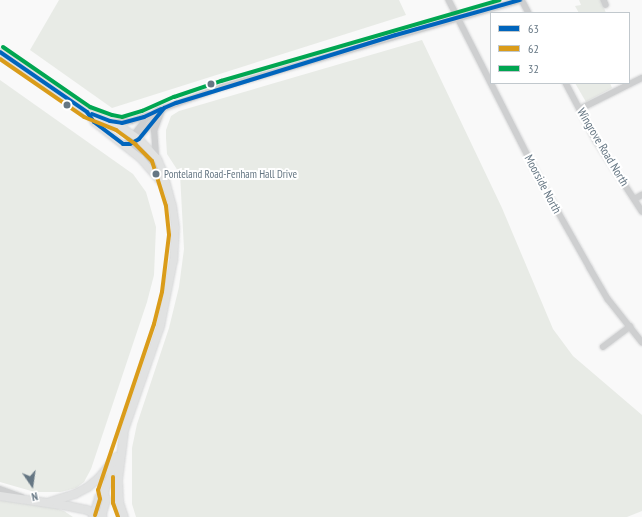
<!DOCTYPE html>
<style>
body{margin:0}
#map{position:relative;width:642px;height:517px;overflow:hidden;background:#f9f9f9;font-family:"PT Sans Narrow",sans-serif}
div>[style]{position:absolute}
.green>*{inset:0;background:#e8ebe6}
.roads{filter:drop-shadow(0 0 1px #d5d6d7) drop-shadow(0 0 1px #d5d6d7)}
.minor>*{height:5.5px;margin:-2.75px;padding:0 2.75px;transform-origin:2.75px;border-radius:2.75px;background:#cecfd0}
.major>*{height:7px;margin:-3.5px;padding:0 3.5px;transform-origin:3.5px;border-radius:3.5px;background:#e1e2e2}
.highway>*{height:8px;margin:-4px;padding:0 4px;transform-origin:4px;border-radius:4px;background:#e1e2e2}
.bus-1>*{height:4px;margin:-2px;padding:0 2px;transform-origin:2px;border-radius:2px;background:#0065bd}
.bus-2>*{height:4px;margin:-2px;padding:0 2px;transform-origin:2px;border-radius:2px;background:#da9c1a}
.bus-3>*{height:4px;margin:-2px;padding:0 2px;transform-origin:2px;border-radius:2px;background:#00a651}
.dots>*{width:11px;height:11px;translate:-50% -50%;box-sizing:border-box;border:2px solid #fff;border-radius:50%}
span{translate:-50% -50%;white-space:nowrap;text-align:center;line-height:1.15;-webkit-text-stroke:4px #fff;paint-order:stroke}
.bus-label{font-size:11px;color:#657683}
.left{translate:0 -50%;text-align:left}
.street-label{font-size:12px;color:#657683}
.legend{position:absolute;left:490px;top:12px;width:140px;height:72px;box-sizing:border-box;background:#fff;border:1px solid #c1c8cd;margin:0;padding:5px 7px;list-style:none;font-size:12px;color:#657683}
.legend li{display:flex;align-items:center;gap:8px;height:20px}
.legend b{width:20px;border:1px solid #c1c8cd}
.north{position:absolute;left:12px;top:465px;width:40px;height:40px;-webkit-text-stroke:3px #fff;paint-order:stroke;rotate:167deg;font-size:11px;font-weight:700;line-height:16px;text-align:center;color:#657683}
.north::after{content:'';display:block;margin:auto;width:14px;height:18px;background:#657683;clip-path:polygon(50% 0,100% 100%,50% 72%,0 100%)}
</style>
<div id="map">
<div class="green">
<div style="clip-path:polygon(59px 0,399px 0,406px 15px,112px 108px,30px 50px)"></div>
<div style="clip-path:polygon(579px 0,601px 0,606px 13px,579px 13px,575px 6px,581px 5px)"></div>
<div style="clip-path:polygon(422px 40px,502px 208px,553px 329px,573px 356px,642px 415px,642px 511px,627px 517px,136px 517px,132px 504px,132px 448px,137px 424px,169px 328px,179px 287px,184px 249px,180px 174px,167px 154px,166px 138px,166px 130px,171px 116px,179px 111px)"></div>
<div style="clip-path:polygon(0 80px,133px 174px,146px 192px,156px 227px,154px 275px,147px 302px,91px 469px,84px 482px,76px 488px,61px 492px,35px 492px,0 482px)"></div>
<div style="clip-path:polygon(575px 83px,610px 83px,612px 88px,586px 102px)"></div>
<div style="clip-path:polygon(0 500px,55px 508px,64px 511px,73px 517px,0 517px)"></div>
</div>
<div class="roads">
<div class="minor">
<div style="left:449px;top:0;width:205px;rotate:63.1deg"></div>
<div style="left:542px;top:183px;width:98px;rotate:60.5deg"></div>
<div style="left:590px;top:268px;width:36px;rotate:60deg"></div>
<div style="left:608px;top:299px;width:55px;rotate:51.7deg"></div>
<div style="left:522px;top:0;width:15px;rotate:62deg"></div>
<div style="left:604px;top:0;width:5px;rotate:68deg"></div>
<div style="left:566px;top:83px;width:64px;rotate:62.2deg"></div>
<div style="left:596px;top:140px;width:85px;rotate:57.1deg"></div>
<div style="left:580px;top:109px;width:69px;rotate:-26.6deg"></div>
<div style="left:114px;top:122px;width:17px;rotate:-3deg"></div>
<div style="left:131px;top:121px;width:19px;rotate:-18deg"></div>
<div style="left:123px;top:144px;width:13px;rotate:-13deg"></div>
<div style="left:136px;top:141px;width:40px;rotate:-49deg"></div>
<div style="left:156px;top:157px;width:26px;rotate:-94deg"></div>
<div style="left:154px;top:131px;width:19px;rotate:-69deg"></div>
<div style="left:163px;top:183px;width:17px;rotate:-115deg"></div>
<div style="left:156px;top:168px;width:30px;rotate:-134deg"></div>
<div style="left:135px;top:146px;width:7px;rotate:-117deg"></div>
<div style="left:132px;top:140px;width:5px;rotate:-68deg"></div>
<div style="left:134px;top:135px;width:21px;rotate:-53deg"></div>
<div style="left:147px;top:118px;width:14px;rotate:-34deg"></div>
<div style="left:159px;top:110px;width:68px;rotate:-19.8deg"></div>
<div style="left:223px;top:87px;width:309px;rotate:-16.3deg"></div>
<div style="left:635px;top:199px;width:8px;rotate:-30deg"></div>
<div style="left:603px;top:347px;width:34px;rotate:-37deg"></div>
<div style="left:0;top:489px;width:23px;rotate:20deg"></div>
</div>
<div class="major">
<div style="left:0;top:52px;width:106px;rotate:34.6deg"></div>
<div style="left:87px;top:112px;width:35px;rotate:22deg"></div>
<div style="left:119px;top:125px;width:24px;rotate:35deg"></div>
<div style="left:139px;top:139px;width:26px;rotate:47deg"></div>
<div style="left:157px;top:158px;width:15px;rotate:67deg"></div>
<div style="left:163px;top:172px;width:34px;rotate:75deg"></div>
<div style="left:172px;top:205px;width:22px;rotate:82deg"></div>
<div style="left:175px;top:227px;width:33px;rotate:93deg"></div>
<div style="left:173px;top:260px;width:67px;rotate:101.1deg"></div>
<div style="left:160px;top:326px;width:116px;rotate:109.1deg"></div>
<div style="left:87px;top:112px;width:12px;rotate:55deg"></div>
<div style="left:94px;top:122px;width:58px;rotate:38deg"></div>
<div style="left:140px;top:158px;width:40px;rotate:49deg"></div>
<div style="left:92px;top:517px;width:21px;rotate:-73deg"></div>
<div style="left:98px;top:497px;width:8px;rotate:-40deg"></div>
<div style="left:101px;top:517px;width:19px;rotate:-74deg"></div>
<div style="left:106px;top:499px;width:7px;rotate:-106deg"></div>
<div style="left:104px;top:492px;width:34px;rotate:-71deg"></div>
</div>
<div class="highway">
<div style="left:124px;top:432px;width:48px;rotate:97.1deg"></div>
<div style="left:118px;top:480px;width:22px;rotate:87deg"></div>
<div style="left:119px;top:502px;width:16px;rotate:72deg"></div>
<div style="left:0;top:496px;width:69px;rotate:8.4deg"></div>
<div style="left:68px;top:506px;width:19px;rotate:12deg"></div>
<div style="left:87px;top:510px;width:17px;rotate:25deg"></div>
<div style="left:50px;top:502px;width:26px;rotate:-18deg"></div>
<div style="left:75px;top:494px;width:15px;rotate:-28deg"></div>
<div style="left:88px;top:487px;width:14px;rotate:-39deg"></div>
<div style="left:99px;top:478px;width:27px;rotate:-51deg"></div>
</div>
</div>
<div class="bus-1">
<div style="left:0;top:52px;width:106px;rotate:34.6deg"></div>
<div style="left:87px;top:112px;width:12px;rotate:55deg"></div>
<div style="left:94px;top:122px;width:36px;rotate:37deg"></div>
<div style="left:123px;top:144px;width:7px"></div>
<div style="left:130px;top:144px;width:10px;rotate:-29deg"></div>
<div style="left:139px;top:139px;width:40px;rotate:-51deg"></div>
<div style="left:164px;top:108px;width:13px;rotate:-23deg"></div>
<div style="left:176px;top:103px;width:230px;rotate:-17.2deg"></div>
<div style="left:396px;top:35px;width:129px;rotate:-15.8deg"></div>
<div style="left:92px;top:114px;width:19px;rotate:21deg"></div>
<div style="left:110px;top:121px;width:12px;rotate:9deg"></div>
<div style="left:122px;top:123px;width:23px;rotate:-15deg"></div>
<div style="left:144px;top:117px;width:19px;rotate:-25deg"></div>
</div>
<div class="bus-2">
<div style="left:0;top:59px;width:102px;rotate:34.6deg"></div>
<div style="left:84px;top:117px;width:35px;rotate:22deg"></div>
<div style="left:116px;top:130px;width:24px;rotate:36deg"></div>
<div style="left:135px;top:144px;width:24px;rotate:45deg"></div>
<div style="left:152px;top:161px;width:47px;rotate:72.7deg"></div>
<div style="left:166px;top:206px;width:29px;rotate:84deg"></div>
<div style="left:169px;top:235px;width:57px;rotate:97deg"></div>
<div style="left:162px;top:292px;width:33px;rotate:104deg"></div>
<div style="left:154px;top:324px;width:175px;rotate:108.6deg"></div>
<div style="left:98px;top:490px;width:9px;rotate:77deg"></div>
<div style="left:100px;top:499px;width:17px;rotate:107deg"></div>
<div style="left:113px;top:477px;width:26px;rotate:90deg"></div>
<div style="left:113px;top:503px;width:15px;rotate:70deg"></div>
</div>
<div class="bus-3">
<div style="left:3px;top:47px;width:106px;rotate:34.6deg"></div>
<div style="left:90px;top:107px;width:23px;rotate:20deg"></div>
<div style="left:112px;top:115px;width:10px;rotate:11deg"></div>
<div style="left:122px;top:117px;width:21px;rotate:-17deg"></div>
<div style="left:142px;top:111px;width:35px;rotate:-24deg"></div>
<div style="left:174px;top:97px;width:50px;rotate:-18.8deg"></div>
<div style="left:221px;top:81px;width:290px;rotate:-16.2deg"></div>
</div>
<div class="dots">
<div style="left:211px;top:84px;background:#657683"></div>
<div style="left:67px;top:105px;background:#657683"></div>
<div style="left:156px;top:174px;background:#657683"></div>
</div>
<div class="bus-label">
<span class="left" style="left:164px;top:174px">Ponteland Road-Fenham Hall Drive</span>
</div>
<div class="street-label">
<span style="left:603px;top:147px;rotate:59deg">Wingrove Road North</span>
<span style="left:543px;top:184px;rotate:62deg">Moorside North</span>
</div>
<ul class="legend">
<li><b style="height:5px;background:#0065bd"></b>63</li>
<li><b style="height:5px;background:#da9c1a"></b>62</li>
<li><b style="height:5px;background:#00a651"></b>32</li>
</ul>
<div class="north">N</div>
</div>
